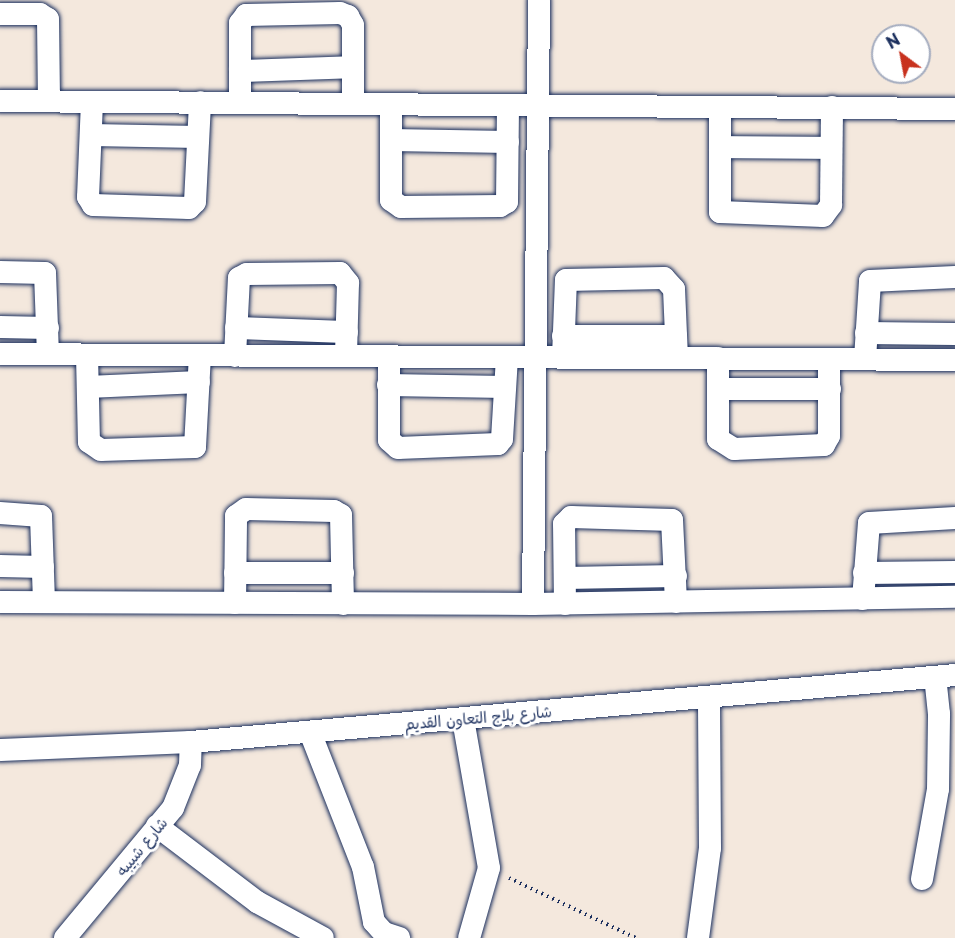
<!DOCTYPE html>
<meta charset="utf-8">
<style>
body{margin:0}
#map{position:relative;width:955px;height:938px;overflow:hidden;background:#f4e8dd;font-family:"Playpen Sans","Playpen Sans Arabic",sans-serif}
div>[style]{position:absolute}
.path>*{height:4px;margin-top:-2px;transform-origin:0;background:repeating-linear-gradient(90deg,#1b2f5e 0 1.5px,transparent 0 6px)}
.roads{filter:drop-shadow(0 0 2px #1b2f5e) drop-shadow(0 0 2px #1b2f5e)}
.minor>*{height:22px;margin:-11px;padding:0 11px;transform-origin:11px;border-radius:11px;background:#fff}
span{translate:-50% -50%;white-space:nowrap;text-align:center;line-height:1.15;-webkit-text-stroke:6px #fff;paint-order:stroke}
.street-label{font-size:15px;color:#1b2f5e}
.north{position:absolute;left:871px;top:24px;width:60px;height:60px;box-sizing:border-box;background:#fff;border:2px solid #a4acbf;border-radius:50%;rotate:328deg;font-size:16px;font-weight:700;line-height:24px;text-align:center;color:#1b2f5e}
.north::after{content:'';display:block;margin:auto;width:21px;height:27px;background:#c8321e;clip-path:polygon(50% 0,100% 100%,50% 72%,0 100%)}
</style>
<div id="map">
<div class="path">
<div style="left:509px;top:878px;width:140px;rotate:25.3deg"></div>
</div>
<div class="roads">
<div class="minor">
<div style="left:0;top:14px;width:40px"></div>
<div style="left:40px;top:14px;width:9px;rotate:32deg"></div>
<div style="left:48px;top:19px;width:82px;rotate:89.3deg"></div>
<div style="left:240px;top:71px;width:113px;rotate:-2deg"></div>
<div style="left:0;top:101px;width:955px;rotate:0.48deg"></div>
<div style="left:92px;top:102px;width:95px;rotate:92.4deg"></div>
<div style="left:88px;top:197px;width:9px;rotate:58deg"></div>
<div style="left:93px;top:205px;width:96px;rotate:1.8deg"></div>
<div style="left:189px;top:208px;width:8px;rotate:-45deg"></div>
<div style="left:195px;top:202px;width:100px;rotate:-87.1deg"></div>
<div style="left:240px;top:103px;width:80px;rotate:-90deg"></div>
<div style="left:240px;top:23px;width:10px;rotate:-53deg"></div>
<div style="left:246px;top:15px;width:94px;rotate:-1.2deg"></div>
<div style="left:340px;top:13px;width:9px;rotate:21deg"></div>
<div style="left:348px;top:16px;width:10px;rotate:61deg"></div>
<div style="left:353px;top:25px;width:79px;rotate:90deg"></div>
<div style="left:391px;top:104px;width:96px;rotate:90deg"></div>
<div style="left:391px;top:200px;width:12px;rotate:35deg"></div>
<div style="left:401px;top:207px;width:99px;rotate:-0.6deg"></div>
<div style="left:500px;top:206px;width:8px;rotate:-30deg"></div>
<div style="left:507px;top:202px;width:97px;rotate:-89.4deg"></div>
<div style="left:720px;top:107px;width:105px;rotate:90deg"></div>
<div style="left:720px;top:212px;width:103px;rotate:2.2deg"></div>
<div style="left:823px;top:216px;width:14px;rotate:-54deg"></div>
<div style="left:831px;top:205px;width:98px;rotate:-89.4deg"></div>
<div style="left:91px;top:135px;width:107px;rotate:1.1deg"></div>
<div style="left:391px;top:140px;width:117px;rotate:1deg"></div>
<div style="left:720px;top:147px;width:111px;rotate:0.5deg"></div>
<div style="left:0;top:272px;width:45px;rotate:1.3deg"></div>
<div style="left:45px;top:273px;width:81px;rotate:87.9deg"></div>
<div style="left:0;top:327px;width:48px;rotate:1.2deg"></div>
<div style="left:236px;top:328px;width:111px;rotate:2.1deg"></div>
<div style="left:866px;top:333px;width:89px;rotate:0.6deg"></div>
<div style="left:563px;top:336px;width:113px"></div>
<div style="left:0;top:354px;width:955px;rotate:0.36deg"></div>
<div style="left:87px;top:355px;width:87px;rotate:88.7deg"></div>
<div style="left:89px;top:442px;width:14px;rotate:34deg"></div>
<div style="left:101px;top:450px;width:94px;rotate:-1.8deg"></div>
<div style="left:195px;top:447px;width:92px;rotate:-86.9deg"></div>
<div style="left:235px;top:356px;width:78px;rotate:-87.1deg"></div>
<div style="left:239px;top:278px;width:9px;rotate:-27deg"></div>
<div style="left:247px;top:274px;width:93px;rotate:-0.6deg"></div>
<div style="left:340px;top:273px;width:13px;rotate:51deg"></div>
<div style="left:348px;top:283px;width:73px;rotate:91.6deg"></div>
<div style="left:389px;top:356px;width:84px;rotate:90deg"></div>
<div style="left:389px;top:440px;width:12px;rotate:42deg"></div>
<div style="left:398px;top:448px;width:100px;rotate:-2.3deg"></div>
<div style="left:498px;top:444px;width:6px;rotate:-51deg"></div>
<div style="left:502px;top:439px;width:82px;rotate:-86.5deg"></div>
<div style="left:563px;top:357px;width:77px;rotate:-87.8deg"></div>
<div style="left:566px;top:280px;width:98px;rotate:-1.2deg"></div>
<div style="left:664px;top:278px;width:15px;rotate:48deg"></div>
<div style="left:674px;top:289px;width:69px;rotate:87.5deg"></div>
<div style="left:718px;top:358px;width:81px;rotate:90deg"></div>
<div style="left:718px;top:439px;width:19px;rotate:32deg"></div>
<div style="left:734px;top:449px;width:90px;rotate:-2.5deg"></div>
<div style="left:824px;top:445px;width:10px;rotate:-61deg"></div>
<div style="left:829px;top:436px;width:77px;rotate:-90deg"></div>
<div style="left:865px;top:359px;width:78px;rotate:-86.3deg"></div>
<div style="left:870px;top:281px;width:85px;rotate:-2.7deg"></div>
<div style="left:388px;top:385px;width:117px;rotate:1deg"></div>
<div style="left:88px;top:387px;width:111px;rotate:-2.6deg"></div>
<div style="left:718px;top:389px;width:112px"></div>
<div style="left:0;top:513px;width:41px;rotate:4.2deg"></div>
<div style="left:41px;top:516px;width:86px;rotate:88deg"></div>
<div style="left:0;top:566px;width:43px;rotate:1.3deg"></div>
<div style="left:235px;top:573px;width:108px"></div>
<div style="left:864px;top:573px;width:91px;rotate:-0.6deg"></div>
<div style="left:565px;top:578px;width:111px;rotate:-1deg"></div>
<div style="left:863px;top:599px;width:76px;rotate:-85.5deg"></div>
<div style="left:869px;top:523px;width:86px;rotate:-3.3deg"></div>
<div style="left:0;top:602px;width:533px;rotate:0.21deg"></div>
<div style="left:533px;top:604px;width:422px;rotate:-1deg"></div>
<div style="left:235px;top:603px;width:87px;rotate:-89.3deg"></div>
<div style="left:236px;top:516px;width:12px;rotate:-35deg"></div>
<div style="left:246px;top:509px;width:88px;rotate:1.3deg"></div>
<div style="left:334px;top:511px;width:8px;rotate:30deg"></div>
<div style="left:341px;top:515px;width:89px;rotate:88.7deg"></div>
<div style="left:533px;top:604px;width:604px;rotate:-89.43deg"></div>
<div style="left:565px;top:604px;width:80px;rotate:-90.7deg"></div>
<div style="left:564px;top:524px;width:10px;rotate:-45deg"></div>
<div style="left:571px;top:517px;width:101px;rotate:1.7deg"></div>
<div style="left:672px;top:520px;width:82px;rotate:87.2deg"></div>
<div style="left:463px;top:719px;width:151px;rotate:80.1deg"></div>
<div style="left:489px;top:868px;width:73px;rotate:105.9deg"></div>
<div style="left:310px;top:732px;width:145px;rotate:68.6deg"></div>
<div style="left:363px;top:867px;width:56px;rotate:78.7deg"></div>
<div style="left:374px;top:922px;width:15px;rotate:48deg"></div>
<div style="left:384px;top:933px;width:16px;rotate:18deg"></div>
<div style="left:0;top:750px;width:191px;rotate:-2.4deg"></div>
<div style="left:191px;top:742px;width:767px;rotate:-5.01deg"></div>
<div style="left:157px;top:826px;width:126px;rotate:37.2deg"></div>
<div style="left:257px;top:902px;width:75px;rotate:28.6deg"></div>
<div style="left:922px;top:879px;width:91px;rotate:-79.9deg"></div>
<div style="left:938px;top:789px;width:75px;rotate:-89.2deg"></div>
<div style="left:939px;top:714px;width:37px;rotate:-96deg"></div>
<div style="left:65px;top:938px;width:169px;rotate:-50.3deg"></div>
<div style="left:173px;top:808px;width:46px;rotate:-68.4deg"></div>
<div style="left:190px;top:765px;width:23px;rotate:-88deg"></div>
<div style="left:698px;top:938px;width:91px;rotate:-82.4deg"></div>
<div style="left:710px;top:848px;width:151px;rotate:-90.4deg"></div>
</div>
</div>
<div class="street-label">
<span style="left:478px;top:717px;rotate:-5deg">شارع بلاج التعاون القديم</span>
<span style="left:141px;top:846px;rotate:-50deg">شارع شبيبه</span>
</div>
<div class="north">N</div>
</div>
